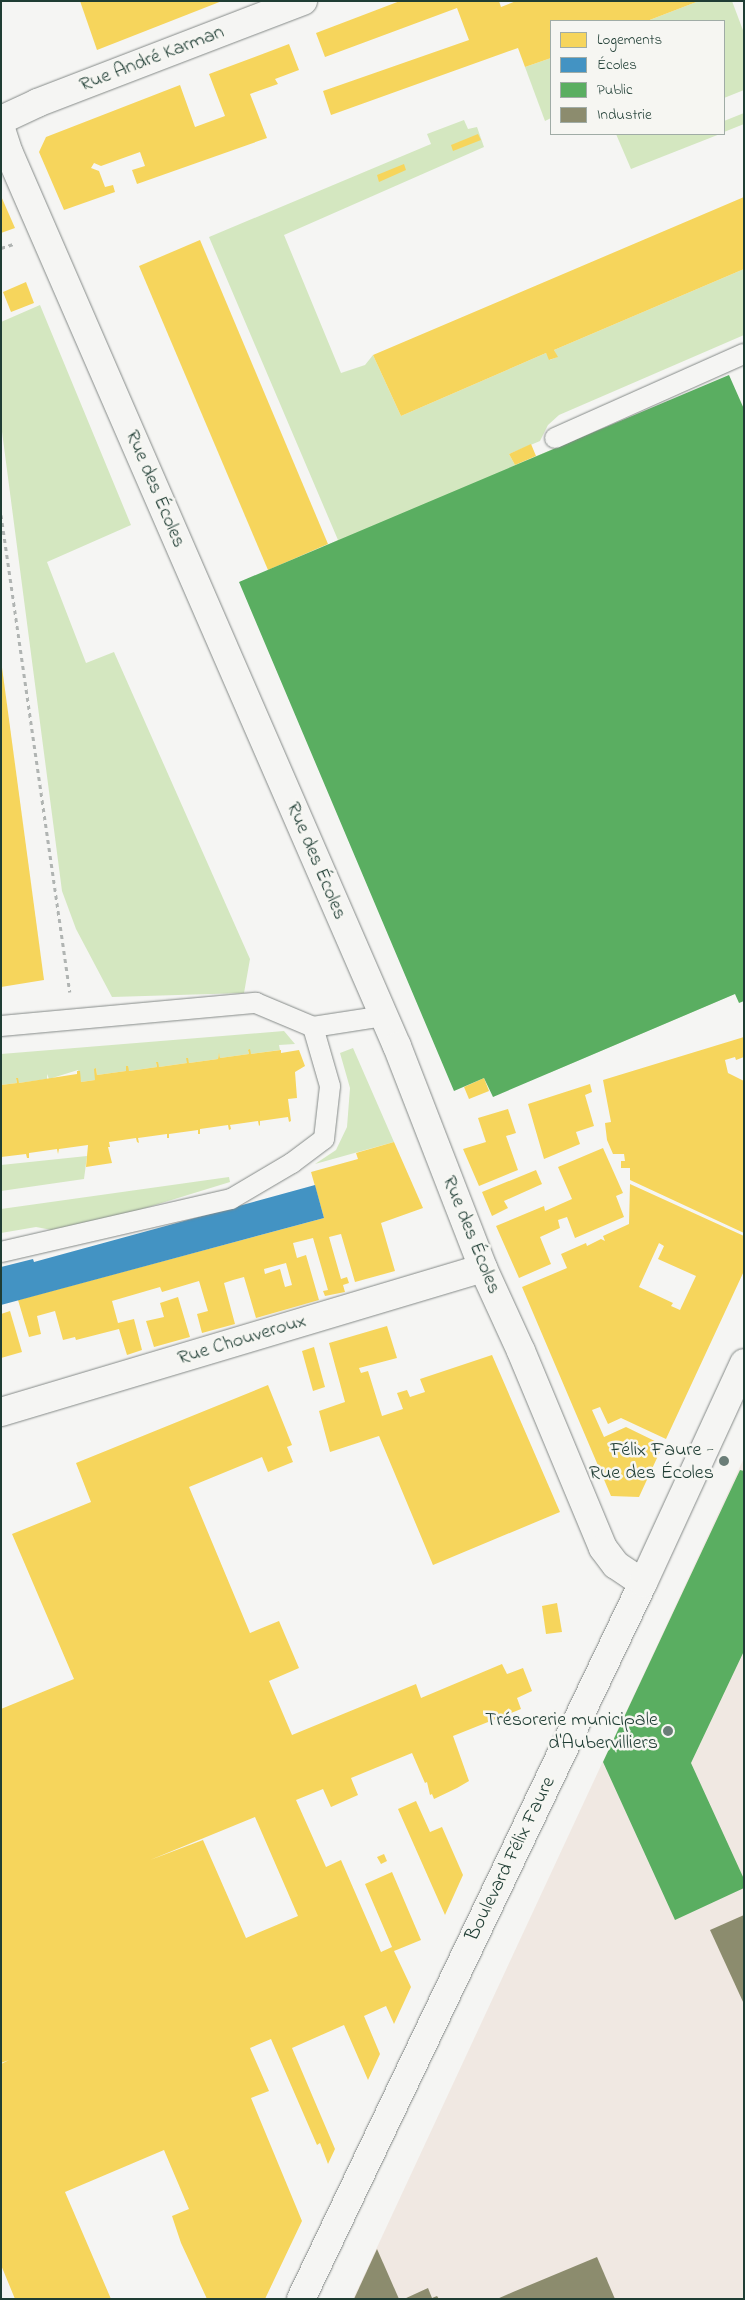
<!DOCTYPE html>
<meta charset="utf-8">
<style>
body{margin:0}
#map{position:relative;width:745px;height:2300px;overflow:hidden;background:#f5f5f3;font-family:"Indie Flower",sans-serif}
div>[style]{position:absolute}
.built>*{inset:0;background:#f0e8e2}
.green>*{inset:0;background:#d4e7c0}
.homes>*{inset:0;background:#f6d55c}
.schools>*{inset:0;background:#4393c3}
.public>*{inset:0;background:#5aae61}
.industry>*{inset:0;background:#8c8c6e}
.path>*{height:3px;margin-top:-1.5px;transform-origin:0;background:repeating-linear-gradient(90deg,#b0b4b2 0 4px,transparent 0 8px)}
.roads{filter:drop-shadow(0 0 1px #858a88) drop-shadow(0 0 1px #858a88)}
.service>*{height:20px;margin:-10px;padding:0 10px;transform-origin:10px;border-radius:10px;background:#f5f5f3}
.minor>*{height:28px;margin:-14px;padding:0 14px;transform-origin:14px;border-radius:14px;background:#f5f5f3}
.secondary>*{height:28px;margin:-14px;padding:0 14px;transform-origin:14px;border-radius:14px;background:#f5f5f3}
.dots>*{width:14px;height:14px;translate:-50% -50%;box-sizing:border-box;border:2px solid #f6f6f2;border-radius:50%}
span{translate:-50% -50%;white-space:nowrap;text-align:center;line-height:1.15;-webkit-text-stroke:5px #f6f6f2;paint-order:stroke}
.street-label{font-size:20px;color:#1f3d34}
.poi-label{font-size:20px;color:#1f3d34}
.right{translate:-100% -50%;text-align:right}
.frame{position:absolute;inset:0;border:2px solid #1f3d34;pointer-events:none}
.legend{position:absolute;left:550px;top:20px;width:175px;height:115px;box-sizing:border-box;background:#f6f6f2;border:1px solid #a0aca6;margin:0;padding:6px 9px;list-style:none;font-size:15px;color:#1f3d34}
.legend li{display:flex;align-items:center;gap:10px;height:25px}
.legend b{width:25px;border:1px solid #a0aca6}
</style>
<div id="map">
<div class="built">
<div style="clip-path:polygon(744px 1458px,744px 2299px,353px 2299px)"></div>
</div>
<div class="green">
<div style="clip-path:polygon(699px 1px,732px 1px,744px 33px,744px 90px,724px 98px,724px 21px,647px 21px)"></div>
<div style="clip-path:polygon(551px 58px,551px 118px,545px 121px,525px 67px)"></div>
<div style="clip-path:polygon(744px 113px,744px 124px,724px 132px,724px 121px)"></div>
<div style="clip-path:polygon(464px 120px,468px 129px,477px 127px,484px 147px,284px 235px,341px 373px,365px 365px,373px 355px,401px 416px,546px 353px,550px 360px,557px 357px,554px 350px,744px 269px,744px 335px,559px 415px,548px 425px,540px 441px,509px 454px,515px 465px,603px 428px,744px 757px,744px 990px,549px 1073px,323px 547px,338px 540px,209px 237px,431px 144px,427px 134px)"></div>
<div style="clip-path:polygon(616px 134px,720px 134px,631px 169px)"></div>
<div style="clip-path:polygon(40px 305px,131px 525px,47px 562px,86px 663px,114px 652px,250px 959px,244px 993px,112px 997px,76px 929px,62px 891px,1px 424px,1px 322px)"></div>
<div style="clip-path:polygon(284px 1031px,295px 1044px,279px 1045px,280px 1050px,251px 1054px,248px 1050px,249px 1054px,220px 1058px,219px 1054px,218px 1059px,189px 1063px,187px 1058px,187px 1063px,159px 1067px,156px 1062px,157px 1067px,129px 1071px,126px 1066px,126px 1071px,97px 1075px,96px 1068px,95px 1080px,81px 1082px,78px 1070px,49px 1079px,47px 1074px,47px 1079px,19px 1083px,16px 1078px,17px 1083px,1px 1085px,1px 1054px)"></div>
<div style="clip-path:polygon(353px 1048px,394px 1142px,315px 1164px,336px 1150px,347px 1127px,350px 1088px,340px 1053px)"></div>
<div style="clip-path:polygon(87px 1156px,84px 1179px,1px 1191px,1px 1165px)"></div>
<div style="clip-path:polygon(229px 1177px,230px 1182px,113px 1218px,57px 1231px,36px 1227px,1px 1233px,1px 1209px)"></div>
</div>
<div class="homes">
<div style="clip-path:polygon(80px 1px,222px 1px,97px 50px)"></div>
<div style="clip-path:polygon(400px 1px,499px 1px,501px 7px,516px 1px,699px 1px,647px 21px,551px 21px,551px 58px,525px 67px,518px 48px,331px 115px,323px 91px,469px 40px,457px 8px,325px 57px,316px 33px)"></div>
<div style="clip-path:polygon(289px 44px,299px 70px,275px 79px,278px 84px,250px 94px,267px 138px,137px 184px,132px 170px,145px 166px,140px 152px,101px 166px,94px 163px,91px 168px,99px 171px,105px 187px,113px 185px,115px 192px,64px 210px,39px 152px,46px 137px,180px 85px,195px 127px,225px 116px,209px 74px)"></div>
<div style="clip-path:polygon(478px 134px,481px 140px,453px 151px,451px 145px)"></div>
<div style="clip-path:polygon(404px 164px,406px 170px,379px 182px,377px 175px)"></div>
<div style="clip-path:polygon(1px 196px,15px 228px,1px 233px)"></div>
<div style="clip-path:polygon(744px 197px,744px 269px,554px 350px,558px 357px,549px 360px,546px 353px,401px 416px,373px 355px)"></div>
<div style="clip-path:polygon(200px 240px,328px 544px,268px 570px,139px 266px)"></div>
<div style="clip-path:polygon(26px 282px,34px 303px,11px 312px,3px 292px)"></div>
<div style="clip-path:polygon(531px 444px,536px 456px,515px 465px,509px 454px)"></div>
<div style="clip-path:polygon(1px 660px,44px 980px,1px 987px)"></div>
<div style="clip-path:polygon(744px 1037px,744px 1057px,736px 1060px,735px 1057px,725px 1060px,728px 1073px,744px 1081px,744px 1233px,630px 1180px,630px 1168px,621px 1168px,621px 1161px,625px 1161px,624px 1154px,613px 1154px,607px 1140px,605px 1123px,611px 1122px,603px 1080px)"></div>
<div style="clip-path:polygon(250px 1049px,251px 1054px,281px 1050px,281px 1053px,299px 1050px,305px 1066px,295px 1072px,297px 1098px,288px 1099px,291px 1121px,289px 1122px,288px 1117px,260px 1121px,260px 1125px,259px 1126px,258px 1121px,230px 1125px,231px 1129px,229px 1130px,228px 1125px,200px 1129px,200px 1134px,198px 1134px,198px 1130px,169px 1134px,169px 1138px,167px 1138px,167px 1134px,138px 1138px,139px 1143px,137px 1142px,136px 1138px,109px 1142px,110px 1147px,108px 1147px,112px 1163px,86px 1167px,88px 1145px,59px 1149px,58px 1154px,57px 1149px,29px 1153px,29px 1158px,27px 1158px,26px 1154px,1px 1157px,1px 1085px,17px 1083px,16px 1078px,18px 1078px,19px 1083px,77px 1074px,77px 1071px,80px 1071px,81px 1082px,95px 1080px,94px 1069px,96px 1068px,97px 1075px,126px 1071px,126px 1066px,128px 1066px,129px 1071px,157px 1067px,156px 1062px,158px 1062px,159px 1067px,187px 1063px,186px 1058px,188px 1058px,189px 1063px,218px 1059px,219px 1053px,220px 1058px,249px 1054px,248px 1050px)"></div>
<div style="clip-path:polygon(484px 1078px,489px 1091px,469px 1099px,464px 1087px)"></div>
<div style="clip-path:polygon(590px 1084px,592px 1092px,585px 1095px,594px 1126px,576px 1132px,580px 1144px,544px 1159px,528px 1104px)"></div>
<div style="clip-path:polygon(508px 1109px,516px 1133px,506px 1136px,518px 1170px,479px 1186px,463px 1149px,486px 1142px,478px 1118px)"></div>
<div style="clip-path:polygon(evenodd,394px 1142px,423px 1208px,381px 1223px,395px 1271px,355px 1282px,341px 1234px,329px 1237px,341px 1279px,347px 1277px,349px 1283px,343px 1285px,345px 1292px,325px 1296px,323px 1291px,328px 1290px,313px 1238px,293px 1243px,297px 1258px,306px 1255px,319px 1300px,256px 1318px,244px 1277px,233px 1280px,224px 1283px,235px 1324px,202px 1333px,197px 1314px,208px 1311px,199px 1281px,162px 1292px,160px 1287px,112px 1301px,118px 1323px,134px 1319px,142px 1350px,127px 1355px,119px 1329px,76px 1340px,75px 1337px,63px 1340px,55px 1311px,37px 1316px,41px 1334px,29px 1337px,18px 1300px,324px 1218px,311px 1172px,358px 1159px,356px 1153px,394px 1142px,286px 1263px,292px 1285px,285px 1287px,280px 1269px,265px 1274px,264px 1269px,286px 1263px)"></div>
<div style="clip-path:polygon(603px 1148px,623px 1193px,616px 1196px,624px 1217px,575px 1238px,567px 1217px,558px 1220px,560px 1228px,540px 1237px,551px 1264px,519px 1278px,496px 1226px,544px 1206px,545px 1211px,572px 1199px,558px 1167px)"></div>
<div style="clip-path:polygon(536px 1170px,542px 1184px,504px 1201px,508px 1208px,492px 1216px,482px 1192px)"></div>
<div style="clip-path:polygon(evenodd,630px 1184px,744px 1236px,744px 1271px,666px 1439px,621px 1418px,608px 1424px,600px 1407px,592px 1410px,604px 1437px,626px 1427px,663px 1445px,639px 1497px,611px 1496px,522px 1287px,567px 1268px,561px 1254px,586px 1243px,587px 1246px,601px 1239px,605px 1241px,603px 1236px,629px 1224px,630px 1184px,659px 1243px,664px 1246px,658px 1259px,696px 1276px,680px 1310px,671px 1306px,673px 1303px,639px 1287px,659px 1243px)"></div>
<div style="clip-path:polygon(178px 1297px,190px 1337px,154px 1347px,146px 1321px,164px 1317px,160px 1303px)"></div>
<div style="clip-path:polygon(10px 1311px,22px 1352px,1px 1358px,1px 1314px)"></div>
<div style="clip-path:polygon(387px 1326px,397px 1358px,359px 1368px,361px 1373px,368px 1371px,382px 1416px,403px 1409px,397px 1393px,407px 1390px,410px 1397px,425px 1392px,420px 1379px,492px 1355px,560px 1512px,433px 1565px,379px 1436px,330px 1452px,319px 1411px,345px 1402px,329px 1343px)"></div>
<div style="clip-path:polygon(314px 1347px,325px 1387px,313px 1391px,302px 1351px)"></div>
<div style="clip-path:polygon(evenodd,268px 1385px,292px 1445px,287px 1447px,293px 1462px,268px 1472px,262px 1457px,189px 1487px,250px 1633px,279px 1621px,299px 1668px,269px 1681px,292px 1735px,416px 1684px,421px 1698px,502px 1664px,507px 1674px,523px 1668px,532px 1691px,517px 1698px,521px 1709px,453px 1736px,469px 1781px,457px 1788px,434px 1799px,432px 1794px,430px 1795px,427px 1782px,425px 1783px,412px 1753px,351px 1778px,358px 1795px,331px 1807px,323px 1789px,296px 1800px,326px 1867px,341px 1860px,381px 1952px,392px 1947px,365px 1884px,392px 1872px,421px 1940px,394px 1951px,411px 1987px,394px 2024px,386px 2006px,364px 2016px,380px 2054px,368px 2080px,344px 2025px,292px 2048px,335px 2149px,328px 2164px,320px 2143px,317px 2145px,271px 2039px,250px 2048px,269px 2091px,251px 2098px,302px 2221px,265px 2299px,207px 2299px,181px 2243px,172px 2216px,189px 2209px,164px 2150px,65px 2192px,111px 2299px,15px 2299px,1px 2265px,1px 2064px,9px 2060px,1px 2063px,1px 1709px,74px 1679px,12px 1534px,91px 1502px,76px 1463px,268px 1385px,255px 1817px,298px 1916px,246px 1938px,203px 1840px,150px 1860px,255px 1817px)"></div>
<div style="clip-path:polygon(557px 1603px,562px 1632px,546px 1634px,542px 1606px)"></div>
<div style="clip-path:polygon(416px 1801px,430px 1832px,442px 1827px,463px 1875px,445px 1915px,398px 1809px)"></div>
<div style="clip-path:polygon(384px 1854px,387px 1861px,381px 1864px,377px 1857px)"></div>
</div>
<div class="schools">
<div style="clip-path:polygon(315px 1185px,324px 1218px,1px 1305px,1px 1267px,33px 1259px,34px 1262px)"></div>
</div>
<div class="public">
<div style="clip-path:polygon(729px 375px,744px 409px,744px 1001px,739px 1003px,735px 994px,493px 1097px,484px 1078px,454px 1091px,239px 582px)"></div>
<div style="clip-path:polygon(740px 1470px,744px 1471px,744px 1651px,691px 1763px,744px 1879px,744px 1888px,675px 1920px,603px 1762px)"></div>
</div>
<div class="industry">
<div style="clip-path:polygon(744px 1915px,744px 2004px,710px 1930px)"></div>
<div style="clip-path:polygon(377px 2249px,399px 2299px,354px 2299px)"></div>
<div style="clip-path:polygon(597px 2257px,615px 2299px,497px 2299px,513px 2292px)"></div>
<div style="clip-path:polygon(428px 2288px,432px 2298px,437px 2296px,439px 2299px,404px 2299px)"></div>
</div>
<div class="path">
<div style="left:1px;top:248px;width:13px;rotate:-18deg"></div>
<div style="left:1px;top:515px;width:482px;rotate:81.8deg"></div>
</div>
<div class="roads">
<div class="service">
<div style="left:555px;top:438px;width:207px;rotate:-24deg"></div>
<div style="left:1px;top:1026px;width:256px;rotate:-5.2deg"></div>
<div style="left:256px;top:1003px;width:62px;rotate:22.8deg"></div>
<div style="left:313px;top:1027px;width:71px;rotate:-8.9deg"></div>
<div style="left:1px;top:1252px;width:236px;rotate:-13deg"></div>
<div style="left:231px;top:1199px;width:71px;rotate:-30.5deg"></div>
<div style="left:292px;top:1163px;width:40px;rotate:-37deg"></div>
<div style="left:324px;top:1139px;width:53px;rotate:-83.5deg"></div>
<div style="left:330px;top:1086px;width:61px;rotate:-106.1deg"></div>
</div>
<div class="minor">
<div style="left:1px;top:120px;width:40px;rotate:-25deg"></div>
<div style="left:37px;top:103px;width:285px;rotate:-21deg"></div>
<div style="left:1px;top:129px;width:25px;rotate:72deg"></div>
<div style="left:9px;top:153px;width:974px;rotate:66.52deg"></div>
<div style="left:397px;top:1046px;width:238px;rotate:68.8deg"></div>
<div style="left:483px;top:1268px;width:91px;rotate:65.4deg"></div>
<div style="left:521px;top:1351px;width:213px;rotate:67.4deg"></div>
<div style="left:603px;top:1548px;width:21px;rotate:53deg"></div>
<div style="left:616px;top:1565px;width:32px;rotate:34deg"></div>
<div style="left:1px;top:1412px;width:503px;rotate:-16.63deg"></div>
</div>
<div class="secondary">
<div style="left:301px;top:2299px;width:793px;rotate:-64.47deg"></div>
<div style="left:643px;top:1583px;width:242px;rotate:-65.3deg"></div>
</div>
</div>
<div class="dots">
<div style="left:724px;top:1461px;background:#6a7d77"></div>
<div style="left:668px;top:1731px;background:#6a7d77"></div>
</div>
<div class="street-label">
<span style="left:152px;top:59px;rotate:-21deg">Rue André Karman</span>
<span style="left:155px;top:489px;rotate:67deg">Rue des Écoles</span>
<span style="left:316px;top:861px;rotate:67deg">Rue des Écoles</span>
<span style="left:471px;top:1235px;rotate:68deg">Rue des Écoles</span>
<span style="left:242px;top:1340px;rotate:-17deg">Rue Chouveroux</span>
<span style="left:511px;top:1859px;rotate:-64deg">Boulevard Félix Faure</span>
</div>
<div class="poi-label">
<span class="right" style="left:714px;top:1462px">Félix Faure -<br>Rue des Écoles</span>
<span class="right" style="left:658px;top:1732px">Trésorerie municipale<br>d'Aubervilliers</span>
</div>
<div class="frame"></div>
<ul class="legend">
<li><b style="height:14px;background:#f6d55c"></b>Logements</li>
<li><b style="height:14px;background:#4393c3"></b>Écoles</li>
<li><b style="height:14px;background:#5aae61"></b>Public</li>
<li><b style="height:14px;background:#8c8c6e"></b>Industrie</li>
</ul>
</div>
